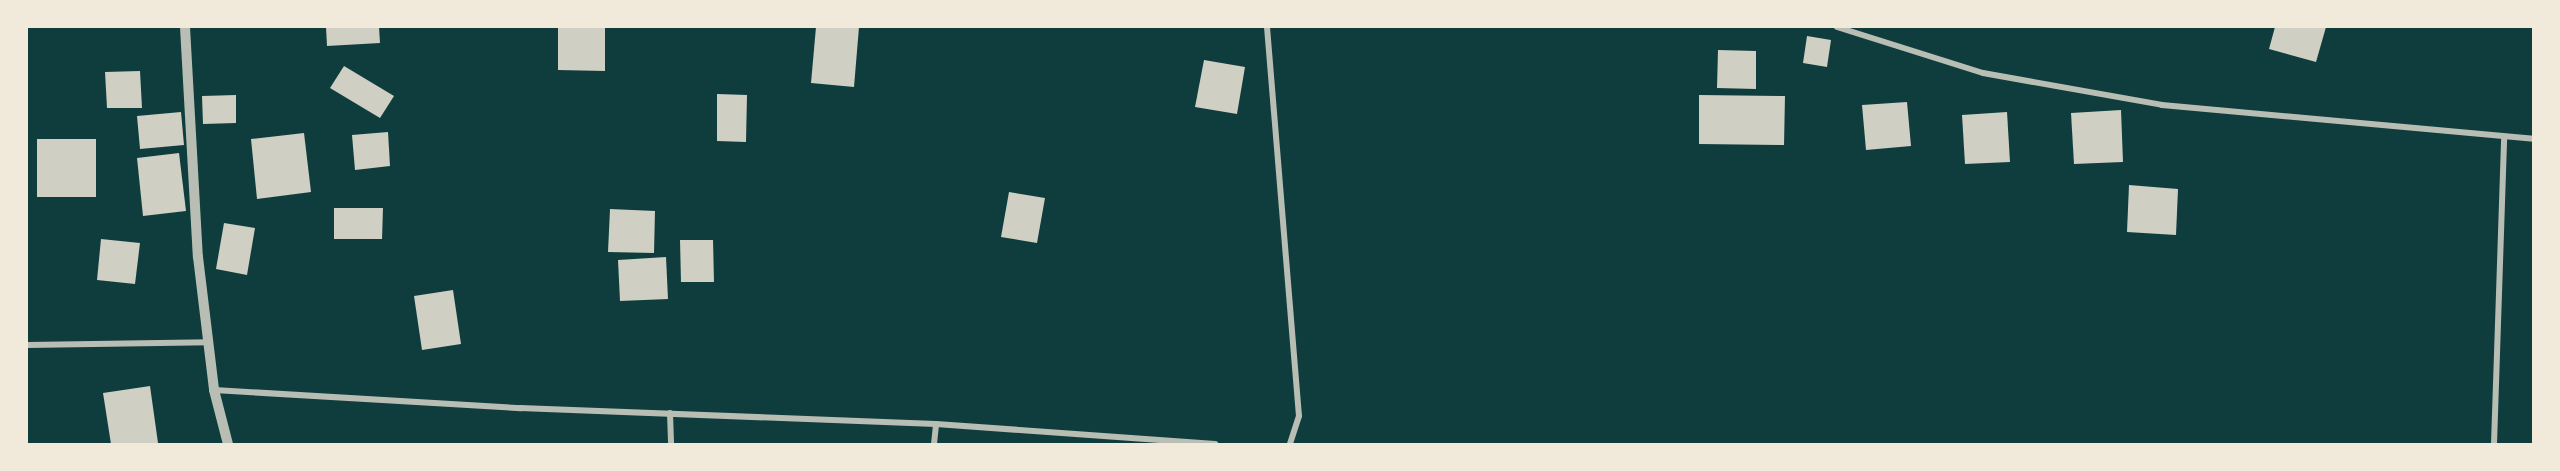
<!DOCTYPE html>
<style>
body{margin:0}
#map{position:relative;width:2560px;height:471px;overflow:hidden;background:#0f3d3e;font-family:"Archivo Narrow",sans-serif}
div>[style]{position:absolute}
.building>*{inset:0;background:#cfcfc3}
.minor>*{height:6px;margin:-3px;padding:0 3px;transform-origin:3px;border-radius:3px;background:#b8beb3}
.tertiary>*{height:10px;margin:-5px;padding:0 5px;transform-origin:5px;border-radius:5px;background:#b8beb3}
span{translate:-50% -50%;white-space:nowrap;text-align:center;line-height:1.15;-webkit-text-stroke:4.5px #f1e9da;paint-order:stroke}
.frame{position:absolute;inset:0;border:28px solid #f1e9da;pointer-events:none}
</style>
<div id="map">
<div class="building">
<div style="clip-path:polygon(326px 27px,379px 27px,380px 43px,327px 46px)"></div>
<div style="clip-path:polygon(558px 27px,605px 27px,605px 71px,558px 70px)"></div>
<div style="clip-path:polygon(816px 27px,859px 27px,854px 87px,811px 83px)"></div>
<div style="clip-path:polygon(2275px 27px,2326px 27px,2316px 62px,2269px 49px)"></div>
<div style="clip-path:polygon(1807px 36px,1831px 40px,1827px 67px,1803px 63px)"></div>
<div style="clip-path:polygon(1718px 50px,1756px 51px,1756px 89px,1717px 88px)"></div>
<div style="clip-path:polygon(1204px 60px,1245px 67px,1237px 114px,1195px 107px)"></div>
<div style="clip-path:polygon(344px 66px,394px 96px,380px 118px,330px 88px)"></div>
<div style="clip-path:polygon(140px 71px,142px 108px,107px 108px,105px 72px)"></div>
<div style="clip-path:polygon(717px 94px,747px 95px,746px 142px,717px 141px)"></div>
<div style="clip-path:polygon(236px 95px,236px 123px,203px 124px,202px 96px)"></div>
<div style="clip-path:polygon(1699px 95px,1785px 96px,1784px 145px,1699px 144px)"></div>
<div style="clip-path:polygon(1907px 102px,1911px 146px,1866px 150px,1862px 105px)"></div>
<div style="clip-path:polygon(2121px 110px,2123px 162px,2074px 164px,2071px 113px)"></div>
<div style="clip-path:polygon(181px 112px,184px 145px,140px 149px,137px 116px)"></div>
<div style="clip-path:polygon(2007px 112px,2010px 162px,1965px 164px,1962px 115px)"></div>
<div style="clip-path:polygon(388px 132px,390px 166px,355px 170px,352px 135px)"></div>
<div style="clip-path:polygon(304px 133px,311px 192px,257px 199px,251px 139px)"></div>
<div style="clip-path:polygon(37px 139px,96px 139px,96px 197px,37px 197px)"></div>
<div style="clip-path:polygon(179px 153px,186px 211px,143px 216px,137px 158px)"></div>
<div style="clip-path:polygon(2129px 185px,2178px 189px,2176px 235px,2127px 232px)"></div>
<div style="clip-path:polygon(1009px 192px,1045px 198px,1037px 243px,1001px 237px)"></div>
<div style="clip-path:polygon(334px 208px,383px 208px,382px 239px,334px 239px)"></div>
<div style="clip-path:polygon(610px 209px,655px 211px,654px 253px,608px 252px)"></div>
<div style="clip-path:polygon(224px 223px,255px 228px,247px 275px,216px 269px)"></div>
<div style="clip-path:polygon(101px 239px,140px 243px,135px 284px,97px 280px)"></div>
<div style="clip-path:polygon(680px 240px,713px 240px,714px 282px,681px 282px)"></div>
<div style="clip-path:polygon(666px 257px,668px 299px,620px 301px,618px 260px)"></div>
<div style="clip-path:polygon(453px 290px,461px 344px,422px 350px,414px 296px)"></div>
<div style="clip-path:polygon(150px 386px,158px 443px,111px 444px,103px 393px)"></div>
</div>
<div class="minor">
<div style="left:1267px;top:27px;width:390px;rotate:85.3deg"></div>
<div style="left:1299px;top:416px;width:29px;rotate:108deg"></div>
<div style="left:1837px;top:27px;width:153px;rotate:17.5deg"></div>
<div style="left:1983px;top:73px;width:182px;rotate:10.1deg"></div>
<div style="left:2162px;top:105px;width:373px;rotate:5.2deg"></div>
<div style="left:27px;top:345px;width:182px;rotate:-0.9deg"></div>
<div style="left:214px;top:390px;width:307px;rotate:3.4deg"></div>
<div style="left:520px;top:408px;width:416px;rotate:2.2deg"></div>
<div style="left:936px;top:424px;width:280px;rotate:4.1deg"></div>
<div style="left:670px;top:413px;width:31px;rotate:88deg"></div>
<div style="left:934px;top:444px;width:20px;rotate:-84deg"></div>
<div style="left:2494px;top:444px;width:307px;rotate:-88.1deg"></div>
</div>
<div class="tertiary">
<div style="left:185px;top:27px;width:230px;rotate:86.8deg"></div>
<div style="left:198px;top:257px;width:134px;rotate:83.1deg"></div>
<div style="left:214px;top:390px;width:56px;rotate:75.5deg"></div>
</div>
<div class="frame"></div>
</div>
